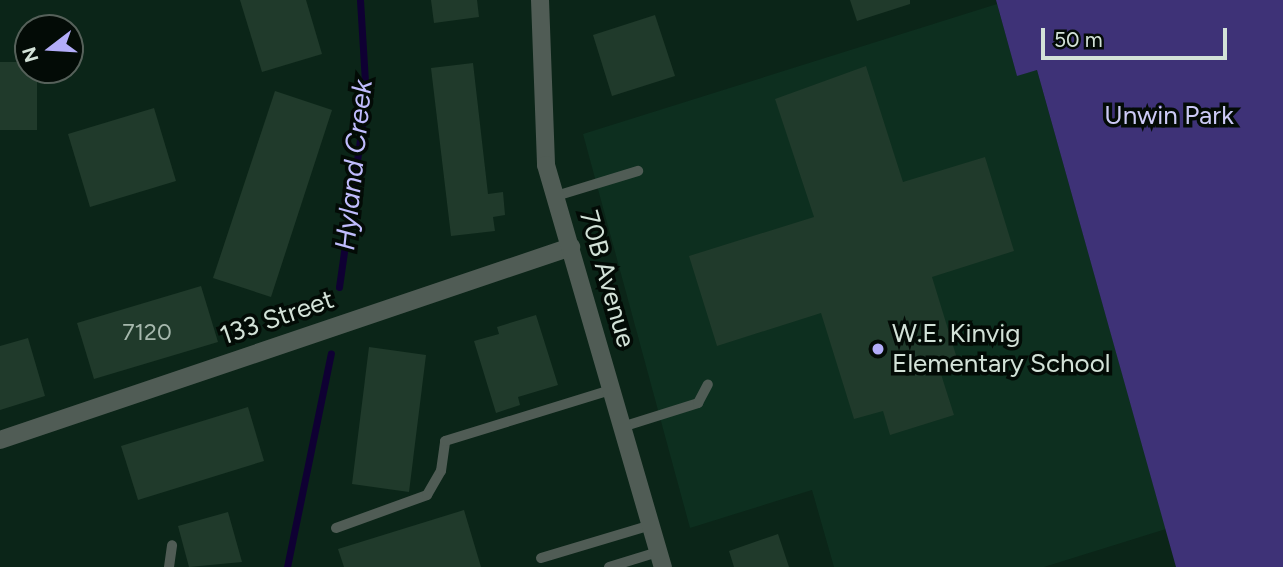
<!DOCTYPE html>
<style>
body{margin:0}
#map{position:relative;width:1283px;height:567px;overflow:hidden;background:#0b2518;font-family:Figtree,sans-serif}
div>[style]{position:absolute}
.built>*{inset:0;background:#0d2f1f}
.green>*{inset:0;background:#3e3277}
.stream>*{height:7px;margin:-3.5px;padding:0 3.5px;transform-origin:3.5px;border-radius:3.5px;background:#0f0033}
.building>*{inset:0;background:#203a2b}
.service>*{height:10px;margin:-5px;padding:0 5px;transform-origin:5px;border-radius:5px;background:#505c55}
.minor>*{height:18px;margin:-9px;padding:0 9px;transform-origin:9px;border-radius:9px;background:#505c55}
.tertiary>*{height:18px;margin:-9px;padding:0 9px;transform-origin:9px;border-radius:9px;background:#505c55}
.dots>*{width:19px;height:19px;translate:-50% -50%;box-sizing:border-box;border:4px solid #030b06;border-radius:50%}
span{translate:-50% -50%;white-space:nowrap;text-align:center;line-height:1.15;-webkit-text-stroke:7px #030b06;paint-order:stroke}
.number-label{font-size:23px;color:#a6b8ad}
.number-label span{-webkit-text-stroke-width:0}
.park-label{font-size:26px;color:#cccaf5}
.street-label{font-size:26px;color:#d3e2d8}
.poi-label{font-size:26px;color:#d3e2d8}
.left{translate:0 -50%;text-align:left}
.water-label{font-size:28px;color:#c0bcfd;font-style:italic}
.north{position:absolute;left:14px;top:14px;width:70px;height:70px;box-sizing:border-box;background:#030b06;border:2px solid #56615a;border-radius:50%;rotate:253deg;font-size:19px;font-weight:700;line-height:28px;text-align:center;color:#d3e2d8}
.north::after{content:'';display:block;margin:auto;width:24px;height:32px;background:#b3adf9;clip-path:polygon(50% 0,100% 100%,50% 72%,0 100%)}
.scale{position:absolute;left:1041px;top:28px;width:186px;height:32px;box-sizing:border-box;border:4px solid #d3e2d8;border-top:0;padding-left:9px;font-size:21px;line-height:24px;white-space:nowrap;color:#d3e2d8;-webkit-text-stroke:5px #030b06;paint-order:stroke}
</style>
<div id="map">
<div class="built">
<div style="clip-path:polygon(997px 4px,1017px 75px,1037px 70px,1166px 529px,1044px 567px,834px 567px,812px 490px,690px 528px,583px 134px)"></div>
</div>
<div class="green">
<div style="clip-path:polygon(996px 0,1283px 0,1283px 567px,1176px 567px,1037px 70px,1017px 76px)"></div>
</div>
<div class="stream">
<div style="left:339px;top:287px;width:191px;rotate:-81.9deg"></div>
<div style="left:366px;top:98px;width:98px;rotate:-93.5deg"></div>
<div style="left:287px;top:567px;width:218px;rotate:-78.4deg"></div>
</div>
<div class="building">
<div style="clip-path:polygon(240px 0,306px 0,322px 54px,262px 72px)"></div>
<div style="clip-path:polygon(431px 0,477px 0,479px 17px,434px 23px)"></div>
<div style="clip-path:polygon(850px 0,910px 0,910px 4px,857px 21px)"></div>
<div style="clip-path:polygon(655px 15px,675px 76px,612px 96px,593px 35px)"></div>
<div style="clip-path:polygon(0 62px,28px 62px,28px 70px,37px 70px,37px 130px,0 130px)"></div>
<div style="clip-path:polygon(473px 63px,488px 194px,503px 192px,505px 215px,493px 217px,495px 231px,451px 236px,431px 68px)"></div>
<div style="clip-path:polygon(866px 66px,903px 182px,985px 157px,1014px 251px,932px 277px,959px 365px,940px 371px,954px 415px,890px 435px,883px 411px,854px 419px,821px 313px,717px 346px,689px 256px,814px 217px,775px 99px)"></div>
<div style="clip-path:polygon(275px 91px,332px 110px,271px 297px,213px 278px)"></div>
<div style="clip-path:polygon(154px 108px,176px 181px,90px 207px,68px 134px)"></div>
<div style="clip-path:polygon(201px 286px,218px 342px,94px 379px,77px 323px)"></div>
<div style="clip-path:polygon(536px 315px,558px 385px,518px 397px,520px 405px,496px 413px,474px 341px,499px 334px,497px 327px)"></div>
<div style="clip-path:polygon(28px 338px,45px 396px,0 410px,0 346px)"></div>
<div style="clip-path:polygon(369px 347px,426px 355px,409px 492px,352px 484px)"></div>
<div style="clip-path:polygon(248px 407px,264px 461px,138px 500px,121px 446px)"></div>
<div style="clip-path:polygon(464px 510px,481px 567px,344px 567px,338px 549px)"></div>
<div style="clip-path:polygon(228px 512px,242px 562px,189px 567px,178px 526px)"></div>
<div style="clip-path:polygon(778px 534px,789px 567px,734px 567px,729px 551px)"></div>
</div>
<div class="service">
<div style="left:556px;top:196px;width:86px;rotate:-17deg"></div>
<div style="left:622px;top:427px;width:80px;rotate:-17.5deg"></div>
<div style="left:698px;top:403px;width:21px;rotate:-62deg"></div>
<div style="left:336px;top:528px;width:97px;rotate:-19.9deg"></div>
<div style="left:427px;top:495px;width:28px;rotate:-60deg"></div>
<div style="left:441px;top:471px;width:30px;rotate:-82deg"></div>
<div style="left:445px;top:441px;width:174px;rotate:-17.1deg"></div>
<div style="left:541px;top:558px;width:115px;rotate:-16.7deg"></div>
<div style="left:169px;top:567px;width:22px;rotate:-82deg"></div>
<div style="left:609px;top:567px;width:51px;rotate:-17deg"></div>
</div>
<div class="minor">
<div style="left:0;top:440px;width:603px;rotate:-18.68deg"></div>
</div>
<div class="tertiary">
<div style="left:540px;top:0;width:165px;rotate:87.9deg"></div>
<div style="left:546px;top:165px;width:419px;rotate:73.8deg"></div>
</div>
<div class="dots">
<div style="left:878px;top:349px;background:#b3adf9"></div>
</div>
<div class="number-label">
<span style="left:147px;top:332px">7120</span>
</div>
<div class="park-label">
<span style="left:1169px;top:116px">Unwin Park</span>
</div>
<div class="street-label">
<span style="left:607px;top:279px;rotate:74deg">70B Avenue</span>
<span style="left:277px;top:318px;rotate:-19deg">133 Street</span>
</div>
<div class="poi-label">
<span class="left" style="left:892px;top:349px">W.E. Kinvig<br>Elementary School</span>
</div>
<div class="water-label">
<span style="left:353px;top:165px;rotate:-84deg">Hyland Creek</span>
</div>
<div class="north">N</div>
<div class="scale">50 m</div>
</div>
